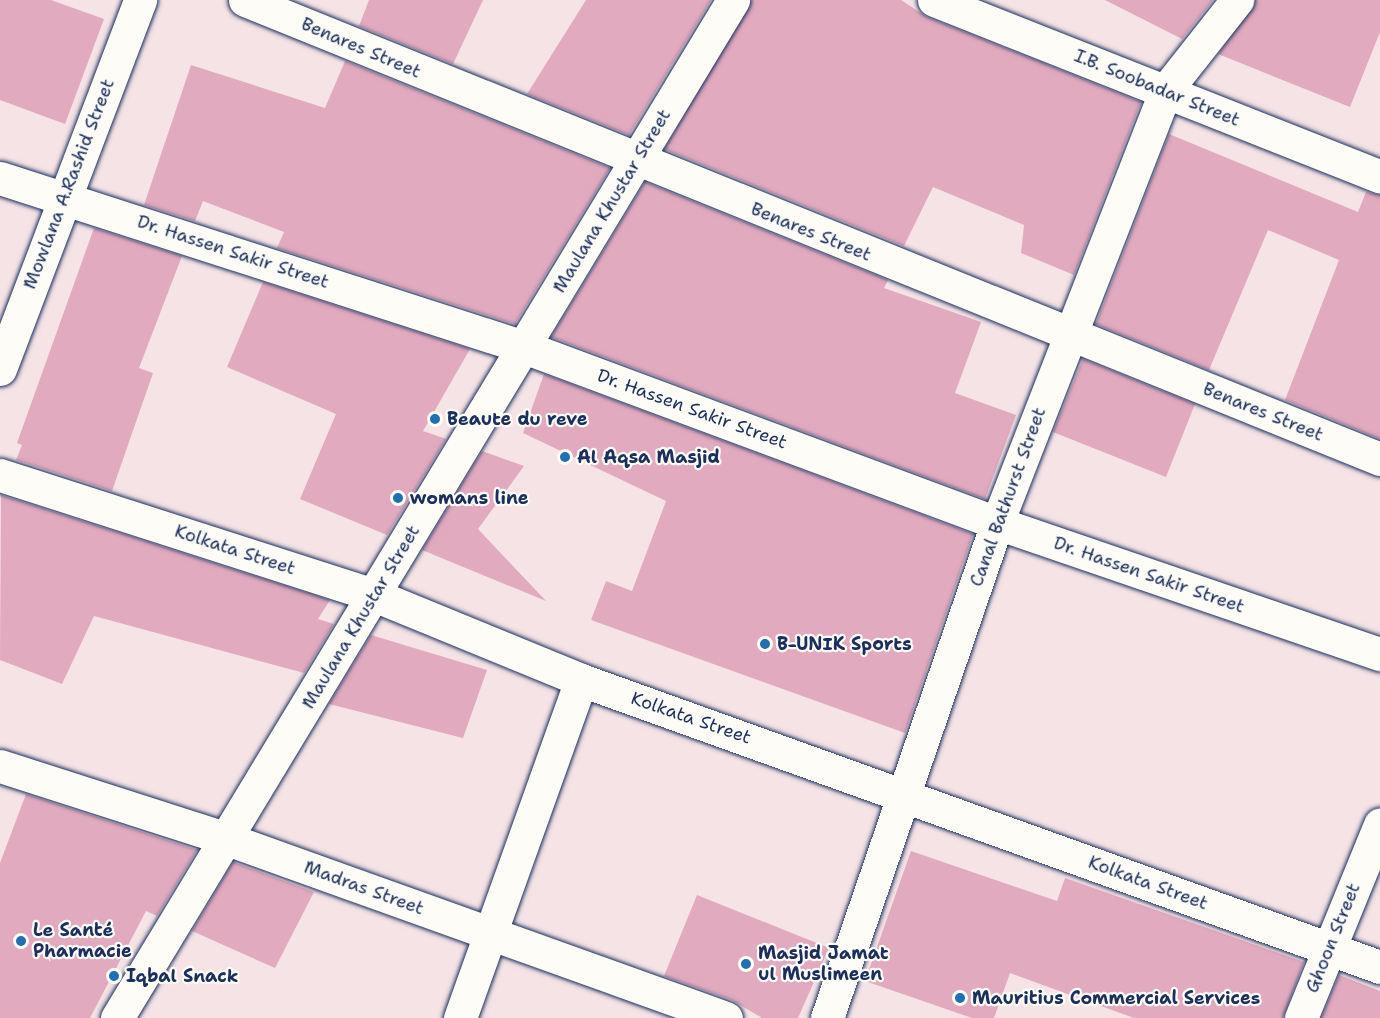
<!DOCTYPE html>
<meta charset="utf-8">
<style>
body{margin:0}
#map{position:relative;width:1380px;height:1018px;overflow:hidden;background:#f5e3e6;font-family:"Shantell Sans",sans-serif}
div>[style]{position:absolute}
.building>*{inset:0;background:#e2aabf}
.roads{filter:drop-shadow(0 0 2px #1b2f5e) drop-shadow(0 0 2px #1b2f5e)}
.street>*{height:33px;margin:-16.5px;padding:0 16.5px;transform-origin:16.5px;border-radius:16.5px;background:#fdfcf7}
.dots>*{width:16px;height:16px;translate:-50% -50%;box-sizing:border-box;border:3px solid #fdfcf7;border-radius:50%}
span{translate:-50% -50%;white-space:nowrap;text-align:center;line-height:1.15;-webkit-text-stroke:4.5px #fdfcf7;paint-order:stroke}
.street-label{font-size:18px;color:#1b2f5e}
.poi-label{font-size:18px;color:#1b2f5e;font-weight:700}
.left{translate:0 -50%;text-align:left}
</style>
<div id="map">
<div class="building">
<div style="clip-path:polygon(0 0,51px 0,104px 19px,65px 124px,0 100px)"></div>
<div style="clip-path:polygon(369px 0,483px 0,453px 64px,359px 26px)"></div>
<div style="clip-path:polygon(586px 0,711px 0,629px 135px,527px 94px)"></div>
<div style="clip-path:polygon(752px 0,901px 0,927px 17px,1141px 102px,1074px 275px,1021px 253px,1024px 225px,933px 187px,904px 246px,664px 149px)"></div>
<div style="clip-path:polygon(1105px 0,1213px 0,1182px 39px)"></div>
<div style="clip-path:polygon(1255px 0,1380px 0,1380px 32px,1350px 107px,1218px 54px)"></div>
<div style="clip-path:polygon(345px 61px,610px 168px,515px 324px,277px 248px,284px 232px,203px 201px,195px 221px,144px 205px,191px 65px,325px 108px)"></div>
<div style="clip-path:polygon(1169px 134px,1358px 212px,1366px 192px,1380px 195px,1380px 439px,1285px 400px,1339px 260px,1268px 230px,1209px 370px,1096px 324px)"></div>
<div style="clip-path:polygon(645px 182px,888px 280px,884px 288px,981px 322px,955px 393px,1016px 415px,985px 499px,551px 337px)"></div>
<div style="clip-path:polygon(94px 228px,182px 256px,139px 368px,153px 373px,112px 491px,16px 460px,22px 445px,17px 443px)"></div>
<div style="clip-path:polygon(263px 282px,470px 349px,423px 431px,446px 439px,387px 535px,300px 499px,336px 414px,227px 367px)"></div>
<div style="clip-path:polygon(1083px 359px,1195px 404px,1166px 477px,1053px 432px)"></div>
<div style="clip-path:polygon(544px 374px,973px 534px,905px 733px,591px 620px,606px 581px,632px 591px,666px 501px,523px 433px)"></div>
<div style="clip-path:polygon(482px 451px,524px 466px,478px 529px,546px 601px,422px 550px)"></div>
<div style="clip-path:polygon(1px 495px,330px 600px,318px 619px,334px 624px,304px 673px,94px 616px,62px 684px,0 660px)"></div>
<div style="clip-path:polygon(371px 635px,487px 670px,463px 738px,329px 704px)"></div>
<div style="clip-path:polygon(26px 794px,197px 850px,157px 916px,146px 911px,90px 1018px,0 1018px,0 863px)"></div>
<div style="clip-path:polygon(911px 851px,1057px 901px,1065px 878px,1304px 962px,1283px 1018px,1134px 1018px,1010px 973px,994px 1018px,972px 1018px,865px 981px)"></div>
<div style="clip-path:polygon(233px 862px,314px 892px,275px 968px,192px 931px)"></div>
<div style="clip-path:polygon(697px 895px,829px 948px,798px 1018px,762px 1018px,732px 1000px,664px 976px)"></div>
<div style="clip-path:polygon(1339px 975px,1380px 991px,1380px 1018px,1321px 1018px)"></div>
</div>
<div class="roads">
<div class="street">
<div style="left:245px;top:0;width:1224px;rotate:22.02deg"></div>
<div style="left:934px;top:0;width:480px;rotate:21.6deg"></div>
<div style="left:0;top:178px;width:551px;rotate:17.88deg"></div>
<div style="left:524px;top:347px;width:505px;rotate:20.41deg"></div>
<div style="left:997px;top:523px;width:405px;rotate:18.9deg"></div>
<div style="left:0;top:369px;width:395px;rotate:-69.2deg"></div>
<div style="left:0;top:475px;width:393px;rotate:17.8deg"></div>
<div style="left:374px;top:595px;width:224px;rotate:22.3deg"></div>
<div style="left:581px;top:680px;width:849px;rotate:19.76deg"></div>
<div style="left:0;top:766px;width:238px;rotate:17.8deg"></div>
<div style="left:227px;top:839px;width:530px;rotate:19.73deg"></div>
<div style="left:117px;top:1018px;width:1190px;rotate:-58.82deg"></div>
<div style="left:460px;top:1018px;width:359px;rotate:-70.3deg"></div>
<div style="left:827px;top:1018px;width:523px;rotate:-71.05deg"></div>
<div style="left:997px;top:523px;width:465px;rotate:-68.7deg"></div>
<div style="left:1166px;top:90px;width:115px;rotate:-51.7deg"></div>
<div style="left:1301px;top:1018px;width:209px;rotate:-67.8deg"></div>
</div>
</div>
<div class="dots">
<div style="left:435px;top:419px;background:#1f6fb2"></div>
<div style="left:565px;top:457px;background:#1f6fb2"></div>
<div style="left:398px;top:498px;background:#1f6fb2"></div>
<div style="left:765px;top:644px;background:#1f6fb2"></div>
<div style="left:21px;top:941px;background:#1f6fb2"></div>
<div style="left:746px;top:964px;background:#1f6fb2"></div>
<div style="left:114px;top:976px;background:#1f6fb2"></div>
<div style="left:960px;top:998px;background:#1f6fb2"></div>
</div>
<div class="street-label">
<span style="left:361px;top:48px;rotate:23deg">Benares Street</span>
<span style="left:1157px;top:88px;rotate:22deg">I.B. Soobadar Street</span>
<span style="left:69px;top:184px;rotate:-69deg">Mowlana A.Rashid Street</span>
<span style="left:612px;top:201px;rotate:-59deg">Maulana Khustar Street</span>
<span style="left:811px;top:232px;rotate:22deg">Benares Street</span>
<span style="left:233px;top:252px;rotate:18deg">Dr. Hassen Sakir Street</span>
<span style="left:692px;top:409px;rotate:20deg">Dr. Hassen Sakir Street</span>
<span style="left:1263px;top:412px;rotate:22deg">Benares Street</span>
<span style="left:1008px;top:497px;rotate:-70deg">Canal Bathurst Street</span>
<span style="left:235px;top:550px;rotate:18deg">Kolkata Street</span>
<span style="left:1149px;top:575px;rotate:19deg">Dr. Hassen Sakir Street</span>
<span style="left:361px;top:617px;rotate:-59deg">Maulana Khustar Street</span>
<span style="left:691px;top:718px;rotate:19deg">Kolkata Street</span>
<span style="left:1148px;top:883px;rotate:20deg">Kolkata Street</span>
<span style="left:364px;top:888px;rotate:20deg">Madras Street</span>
<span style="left:1333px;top:938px;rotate:-68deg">Ghoon Street</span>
</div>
<div class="poi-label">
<span class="left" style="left:447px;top:419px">Beaute du reve</span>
<span class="left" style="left:577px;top:457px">Al Aqsa Masjid</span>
<span class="left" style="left:410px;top:498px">womans line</span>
<span class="left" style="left:777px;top:644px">B-UNIK Sports</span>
<span class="left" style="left:33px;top:941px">Le Santé<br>Pharmacie</span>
<span class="left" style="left:758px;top:964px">Masjid Jamat<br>ul Muslimeen</span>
<span class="left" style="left:126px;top:976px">Iqbal Snack</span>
<span class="left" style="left:972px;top:998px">Mauritius Commercial Services</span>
</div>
</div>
